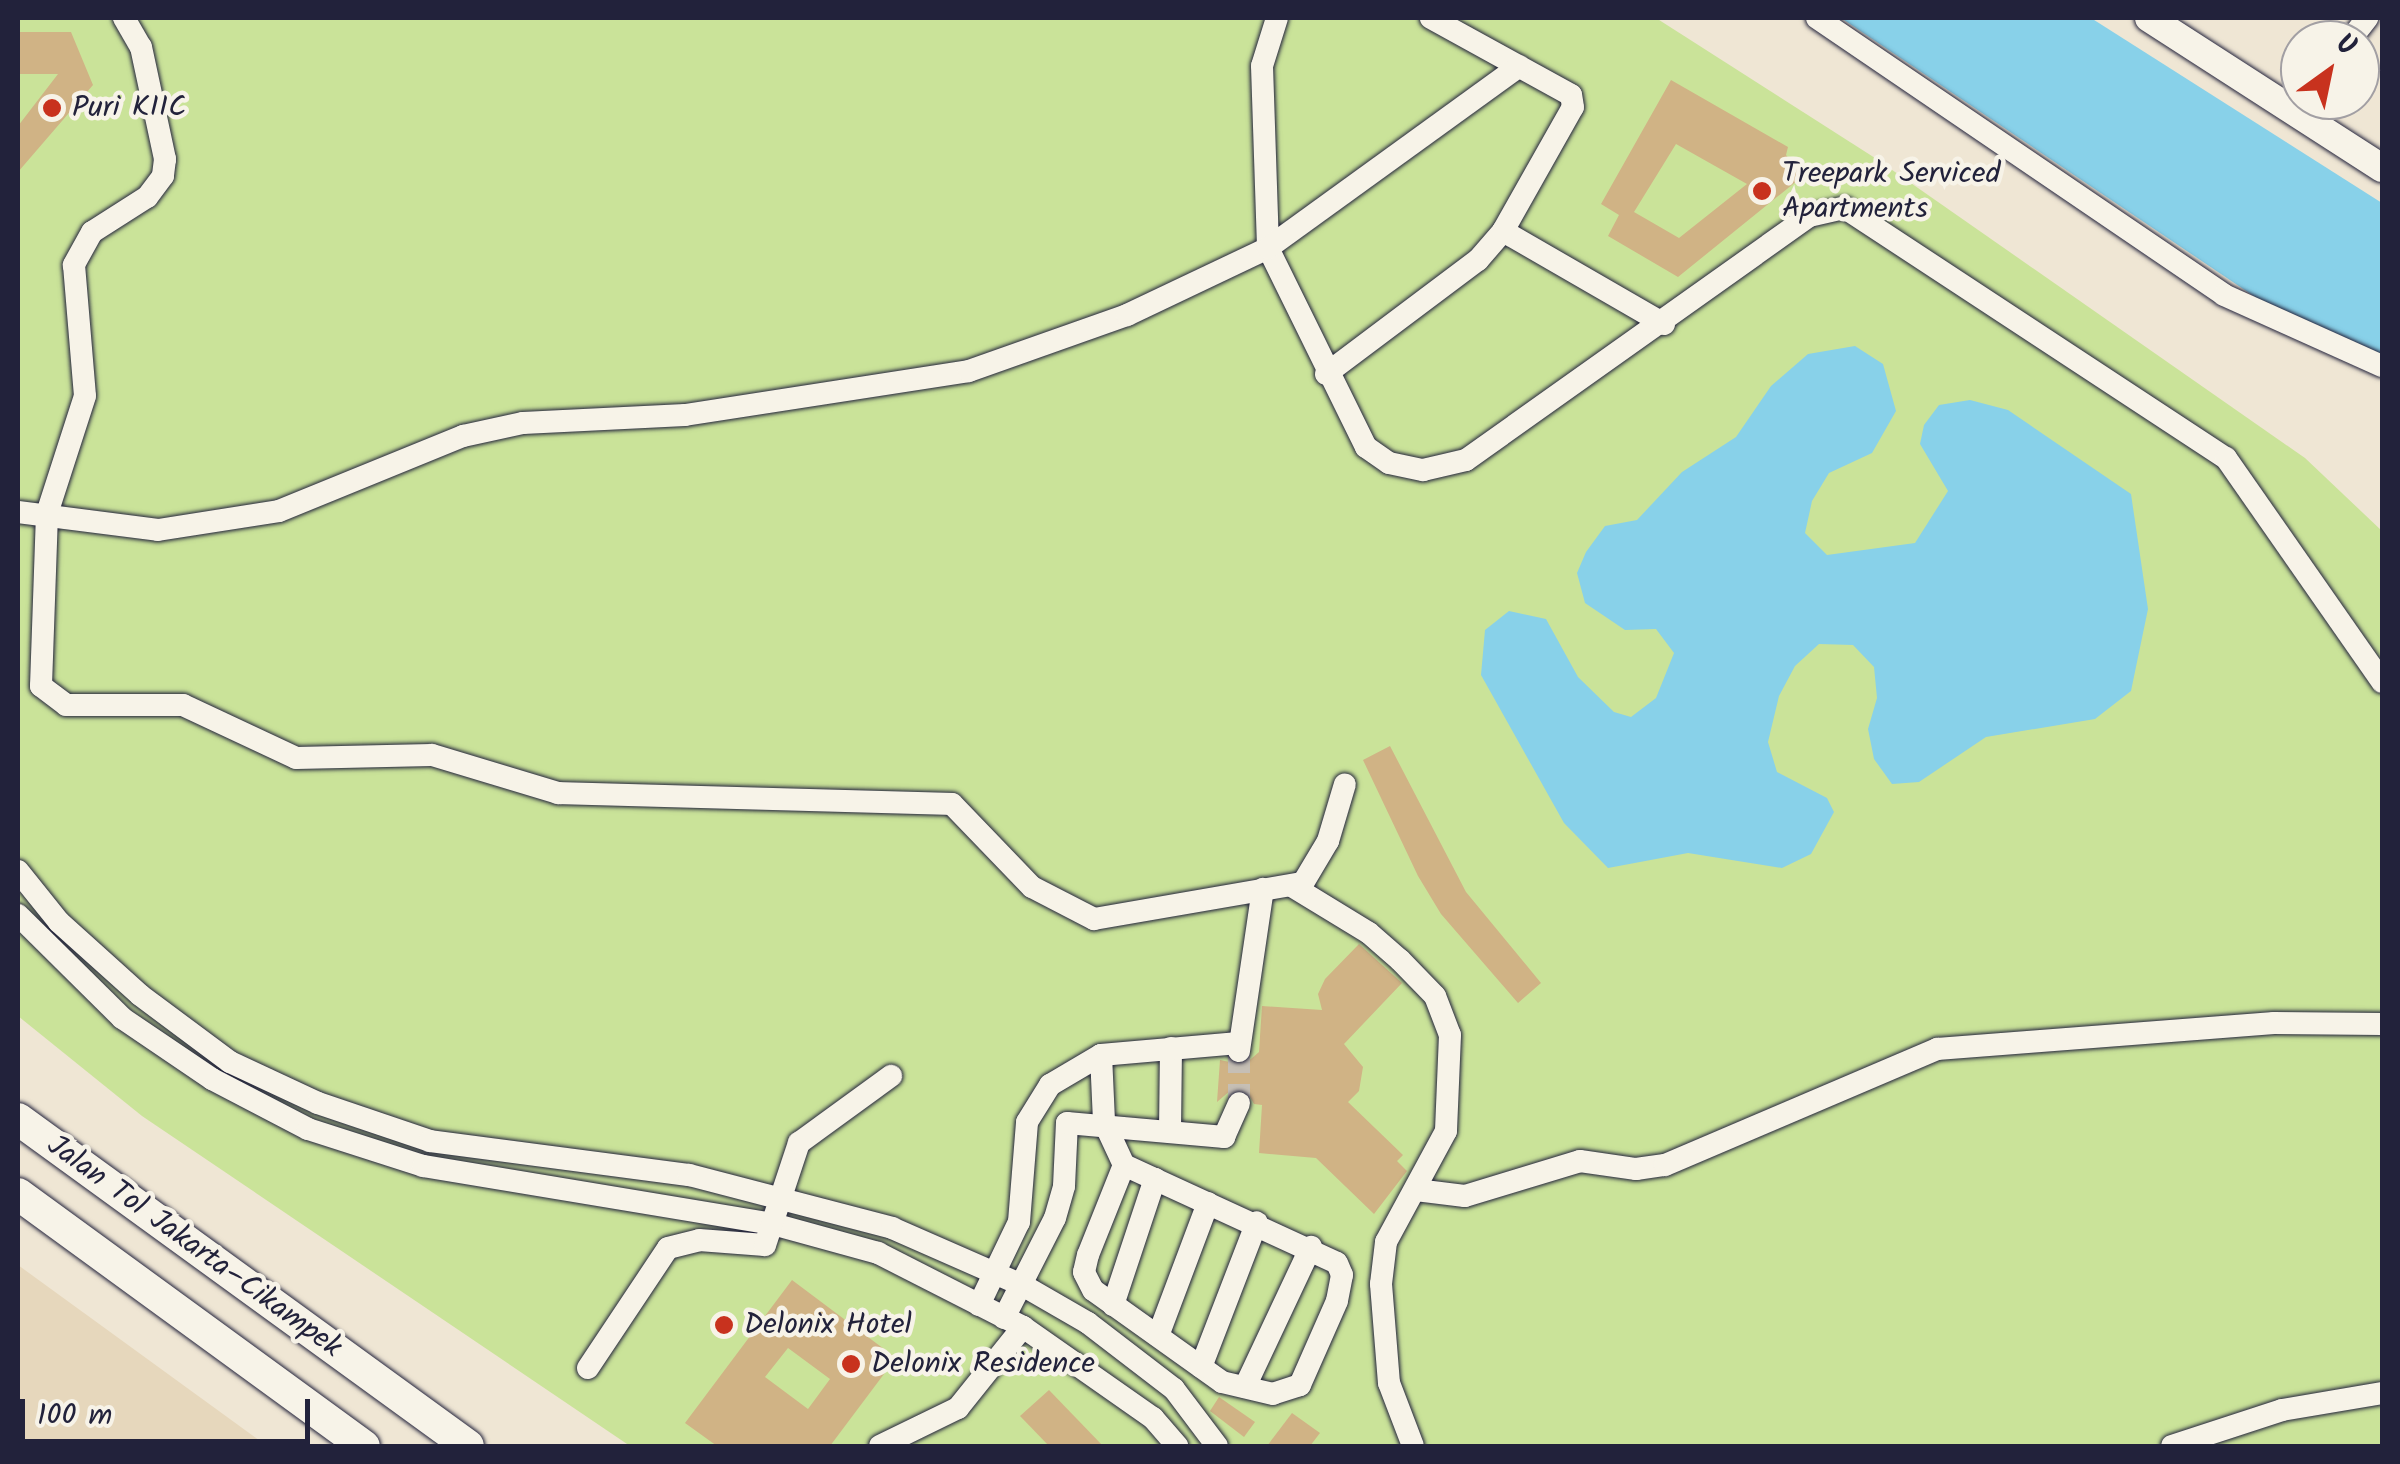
<!DOCTYPE html>
<meta charset="utf-8">
<style>
body{margin:0}
#map{position:relative;width:2400px;height:1464px;overflow:hidden;background:#efe6d4;font-family:Kalam,sans-serif}
div>[style]{position:absolute}
.built>*{inset:0;background:#e6d7bc}
.green>*{inset:0;background:#cae399}
.water>*{inset:0;background:#88d1e9}
.building>*{inset:0;background:#d0b385}
.minor-tunnel>*{height:22px;margin-top:-11px;transform-origin:0;background:repeating-linear-gradient(90deg,#c6bfb5 0 22px,transparent 0 33px)}
.roads{filter:drop-shadow(0 0 2px #22223b) drop-shadow(0 0 2px #22223b)}
.minor>*{height:22px;margin:-11px;padding:0 11px;transform-origin:11px;border-radius:11px;background:#f7f3e8}
.major>*{height:28px;margin:-14px;padding:0 14px;transform-origin:14px;border-radius:14px;background:#f7f3e8}
.highway>*{height:32px;margin:-16px;padding:0 16px;transform-origin:16px;border-radius:16px;background:#f7f3e8}
.dots>*{width:28px;height:28px;translate:-50% -50%;box-sizing:border-box;border:5px solid #f7f3e8;border-radius:50%}
span{translate:-50% -50%;white-space:nowrap;text-align:center;line-height:1.15;-webkit-text-stroke:9px #f7f3e8;paint-order:stroke}
.poi-label{font-size:30px;color:#22223b}
.left{translate:0 -50%;text-align:left}
.street-label{font-size:30px;color:#22223b}
.frame{position:absolute;inset:0;border:20px solid #22223b;pointer-events:none}
.north{position:absolute;left:2280px;top:20px;width:100px;height:100px;box-sizing:border-box;background:#f7f3e8;border:2px solid #a29fa3;border-radius:50%;rotate:33deg;font-size:28px;font-weight:700;line-height:40px;text-align:center;color:#22223b}
.north::after{content:'';display:block;margin:auto;width:35px;height:45px;background:#c8321e;clip-path:polygon(50% 0,100% 100%,50% 72%,0 100%)}
.scale{position:absolute;left:20px;top:1399px;width:290px;height:45px;box-sizing:border-box;border:5px solid #22223b;border-top:0;padding-left:12px;font-size:30px;line-height:35px;white-space:nowrap;color:#22223b;-webkit-text-stroke:8px #f7f3e8;paint-order:stroke}
</style>
<div id="map">
<div class="built">
<div style="clip-path:polygon(18px 1265px,267px 1446px,18px 1446px)"></div>
</div>
<div class="green">
<div style="clip-path:polygon(18px 18px,1656px 18px,1875px 158px,2305px 458px,2382px 531px,2382px 1446px,630px 1446px,142px 1116px,18px 1016px)"></div>
</div>
<div class="water">
<div style="clip-path:polygon(1841px 18px,2091px 18px,2382px 203px,2382px 355px,2264px 303px)"></div>
<div style="clip-path:polygon(1855px 346px,1883px 364px,1896px 411px,1872px 453px,1829px 473px,1812px 501px,1805px 533px,1827px 555px,1915px 543px,1948px 491px,1920px 444px,1924px 425px,1939px 405px,1970px 400px,2008px 410px,2131px 494px,2148px 609px,2131px 691px,2095px 719px,1986px 737px,1919px 782px,1892px 784px,1874px 759px,1868px 729px,1877px 698px,1874px 667px,1853px 645px,1819px 644px,1795px 666px,1779px 696px,1768px 742px,1777px 772px,1827px 798px,1834px 812px,1811px 854px,1782px 868px,1688px 853px,1608px 868px,1564px 823px,1481px 675px,1485px 630px,1509px 611px,1546px 619px,1578px 677px,1614px 712px,1631px 717px,1656px 698px,1674px 653px,1656px 629px,1625px 630px,1585px 603px,1577px 573px,1586px 552px,1605px 526px,1637px 520px,1682px 472px,1736px 437px,1771px 386px,1808px 354px)"></div>
</div>
<div class="building">
<div style="clip-path:polygon(18px 32px,71px 32px,93px 85px,18px 172px,18px 126px,58px 74px,18px 74px)"></div>
<div style="clip-path:polygon(evenodd,1671px 80px,1788px 147px,1786px 155px,1803px 176px,1678px 277px,1608px 236px,1619px 215px,1601px 204px,1671px 80px,1676px 144px,1747px 184px,1679px 238px,1634px 212px,1676px 144px)"></div>
<div style="clip-path:polygon(1390px 746px,1466px 892px,1541px 983px,1518px 1003px,1441px 914px,1418px 876px,1363px 760px)"></div>
<div style="clip-path:polygon(1359px 944px,1402px 983px,1344px 1044px,1363px 1067px,1359px 1091px,1348px 1102px,1403px 1155px,1397px 1161px,1407px 1171px,1374px 1214px,1316px 1158px,1259px 1153px,1262px 1105px,1254px 1104px,1246px 1090px,1231px 1090px,1217px 1102px,1220px 1060px,1244px 1065px,1259px 1052px,1262px 1006px,1322px 1010px,1318px 994px,1325px 979px)"></div>
<div style="clip-path:polygon(evenodd,792px 1280px,896px 1358px,830px 1446px,717px 1446px,685px 1423px,792px 1280px,788px 1348px,830px 1379px,808px 1409px,765px 1377px,788px 1348px)"></div>
<div style="clip-path:polygon(1049px 1390px,1103px 1446px,1049px 1446px,1020px 1416px)"></div>
<div style="clip-path:polygon(1219px 1397px,1255px 1422px,1244px 1437px,1210px 1411px)"></div>
<div style="clip-path:polygon(1292px 1413px,1320px 1433px,1310px 1446px,1267px 1446px)"></div>
</div>
<div class="minor-tunnel">
<div style="left:1239px;top:1051px;width:52px;rotate:90deg"></div>
</div>
<div class="roads">
<div class="minor">
<div style="left:124px;top:18px;width:34px;rotate:60deg"></div>
<div style="left:141px;top:47px;width:115px;rotate:77.9deg"></div>
<div style="left:165px;top:159px;width:17px;rotate:97deg"></div>
<div style="left:163px;top:176px;width:26px;rotate:127deg"></div>
<div style="left:147px;top:197px;width:65px;rotate:147.5deg"></div>
<div style="left:92px;top:232px;width:38px;rotate:119deg"></div>
<div style="left:74px;top:265px;width:131px;rotate:85.2deg"></div>
<div style="left:85px;top:396px;width:124px;rotate:107.9deg"></div>
<div style="left:47px;top:514px;width:172px;rotate:92deg"></div>
<div style="left:41px;top:686px;width:31px;rotate:37deg"></div>
<div style="left:66px;top:705px;width:117px"></div>
<div style="left:183px;top:705px;width:125px;rotate:25.1deg"></div>
<div style="left:296px;top:758px;width:136px;rotate:-1.3deg"></div>
<div style="left:432px;top:755px;width:132px;rotate:16.8deg"></div>
<div style="left:558px;top:793px;width:394px;rotate:1.6deg"></div>
<div style="left:952px;top:804px;width:115px;rotate:46.1deg"></div>
<div style="left:1032px;top:887px;width:70px;rotate:27.3deg"></div>
<div style="left:1094px;top:919px;width:212px;rotate:-9.8deg"></div>
<div style="left:1303px;top:883px;width:49px;rotate:-59.2deg"></div>
<div style="left:1328px;top:841px;width:59px;rotate:-73.4deg"></div>
<div style="left:1277px;top:18px;width:50px;rotate:107.4deg"></div>
<div style="left:1262px;top:66px;width:182px;rotate:88.1deg"></div>
<div style="left:1268px;top:248px;width:222px;rotate:63.8deg"></div>
<div style="left:1366px;top:447px;width:28px;rotate:35deg"></div>
<div style="left:1389px;top:463px;width:35px;rotate:12deg"></div>
<div style="left:1423px;top:470px;width:44px;rotate:-13.1deg"></div>
<div style="left:1466px;top:460px;width:421px;rotate:-35.4deg"></div>
<div style="left:1809px;top:216px;width:37px;rotate:-13deg"></div>
<div style="left:1845px;top:208px;width:456px;rotate:33.3deg"></div>
<div style="left:2226px;top:458px;width:273px;rotate:55.1deg"></div>
<div style="left:1817px;top:18px;width:492px;rotate:34.2deg"></div>
<div style="left:2224px;top:295px;width:173px;rotate:24.2deg"></div>
<div style="left:2350px;top:40px;width:28px;rotate:-52deg"></div>
<div style="left:2286px;top:107px;width:21px;rotate:-47deg"></div>
<div style="left:1503px;top:231px;width:186px;rotate:30deg"></div>
<div style="left:1326px;top:374px;width:190px;rotate:-36.9deg"></div>
<div style="left:1478px;top:260px;width:38px;rotate:-49deg"></div>
<div style="left:1503px;top:231px;width:142px;rotate:-60.6deg"></div>
<div style="left:1573px;top:107px;width:12px;rotate:-99deg"></div>
<div style="left:1571px;top:95px;width:160px;rotate:-151.2deg"></div>
<div style="left:18px;top:512px;width:141px;rotate:7.3deg"></div>
<div style="left:158px;top:530px;width:122px;rotate:-8.9deg"></div>
<div style="left:279px;top:511px;width:199px;rotate:-22.2deg"></div>
<div style="left:463px;top:436px;width:61px;rotate:-12.2deg"></div>
<div style="left:523px;top:423px;width:162px;rotate:-2.8deg"></div>
<div style="left:685px;top:415px;width:287px;rotate:-8.8deg"></div>
<div style="left:969px;top:371px;width:168px;rotate:-19.5deg"></div>
<div style="left:1127px;top:315px;width:156px;rotate:-25.4deg"></div>
<div style="left:1268px;top:248px;width:310px;rotate:-35.9deg"></div>
<div style="left:18px;top:871px;width:65px;rotate:51.2deg"></div>
<div style="left:59px;top:922px;width:109px;rotate:42deg"></div>
<div style="left:140px;top:995px;width:112px;rotate:36.7deg"></div>
<div style="left:230px;top:1062px;width:97px;rotate:25deg"></div>
<div style="left:318px;top:1103px;width:118px;rotate:18.7deg"></div>
<div style="left:430px;top:1141px;width:261px;rotate:7.5deg"></div>
<div style="left:689px;top:1175px;width:210px;rotate:14.6deg"></div>
<div style="left:892px;top:1228px;width:144px;rotate:23.7deg"></div>
<div style="left:1024px;top:1286px;width:74px;rotate:30deg"></div>
<div style="left:1088px;top:1323px;width:108px;rotate:37.5deg"></div>
<div style="left:1174px;top:1389px;width:71px;rotate:53deg"></div>
<div style="left:1292px;top:886px;width:90px;rotate:31.4deg"></div>
<div style="left:1369px;top:933px;width:41px;rotate:41.1deg"></div>
<div style="left:1400px;top:960px;width:50px;rotate:45.8deg"></div>
<div style="left:1435px;top:996px;width:42px;rotate:69deg"></div>
<div style="left:1450px;top:1035px;width:96px;rotate:92.4deg"></div>
<div style="left:1446px;top:1131px;width:126px;rotate:118.4deg"></div>
<div style="left:1386px;top:1242px;width:42px;rotate:96.8deg"></div>
<div style="left:1381px;top:1284px;width:99px;rotate:85.4deg"></div>
<div style="left:1389px;top:1383px;width:67px;rotate:69.1deg"></div>
<div style="left:18px;top:915px;width:146px;rotate:44.7deg"></div>
<div style="left:122px;top:1018px;width:109px;rotate:34.1deg"></div>
<div style="left:212px;top:1079px;width:108px;rotate:27.5deg"></div>
<div style="left:308px;top:1129px;width:121px;rotate:17.8deg"></div>
<div style="left:423px;top:1166px;width:355px;rotate:9.4deg"></div>
<div style="left:773px;top:1224px;width:109px;rotate:15.4deg"></div>
<div style="left:878px;top:1253px;width:163px;rotate:27deg"></div>
<div style="left:1023px;top:1327px;width:159px;rotate:35deg"></div>
<div style="left:1153px;top:1418px;width:37px;rotate:49deg"></div>
<div style="left:1239px;top:1051px;width:164px;rotate:-81.6deg"></div>
<div style="left:1101px;top:1055px;width:67px;rotate:87.4deg"></div>
<div style="left:1104px;top:1122px;width:47px;rotate:65.1deg"></div>
<div style="left:1124px;top:1165px;width:234px;rotate:24.7deg"></div>
<div style="left:1337px;top:1263px;width:13px;rotate:67deg"></div>
<div style="left:1342px;top:1275px;width:26px;rotate:101deg"></div>
<div style="left:1337px;top:1301px;width:92px;rotate:113.8deg"></div>
<div style="left:1300px;top:1385px;width:28px;rotate:162deg"></div>
<div style="left:1273px;top:1394px;width:52px;rotate:-166.8deg"></div>
<div style="left:1222px;top:1382px;width:158px;rotate:-144.5deg"></div>
<div style="left:1093px;top:1290px;width:20px;rotate:-117deg"></div>
<div style="left:1084px;top:1272px;width:17px;rotate:-77deg"></div>
<div style="left:1088px;top:1255px;width:97px;rotate:-68.2deg"></div>
<div style="left:1170px;top:1130px;width:82px;rotate:-89.3deg"></div>
<div style="left:1416px;top:1190px;width:49px;rotate:7deg"></div>
<div style="left:1465px;top:1196px;width:120px;rotate:-16.9deg"></div>
<div style="left:1580px;top:1161px;width:57px;rotate:8.1deg"></div>
<div style="left:1636px;top:1169px;width:29px;rotate:-8deg"></div>
<div style="left:1665px;top:1165px;width:296px;rotate:-23.1deg"></div>
<div style="left:1937px;top:1049px;width:338px;rotate:-4.4deg"></div>
<div style="left:2274px;top:1023px;width:108px;rotate:0.5deg"></div>
<div style="left:979px;top:1305px;width:92px;rotate:-64.3deg"></div>
<div style="left:1019px;top:1222px;width:100px;rotate:-85.4deg"></div>
<div style="left:1027px;top:1122px;width:44px;rotate:-58.1deg"></div>
<div style="left:1050px;top:1085px;width:59px;rotate:-30.5deg"></div>
<div style="left:1101px;top:1055px;width:138px;rotate:-5deg"></div>
<div style="left:1113px;top:1305px;width:133px;rotate:-71.6deg"></div>
<div style="left:1004px;top:1318px;width:112px;rotate:-63deg"></div>
<div style="left:1055px;top:1218px;width:33px;rotate:-74deg"></div>
<div style="left:1064px;top:1186px;width:63px;rotate:-87.3deg"></div>
<div style="left:1067px;top:1123px;width:158px;rotate:5.1deg"></div>
<div style="left:1224px;top:1137px;width:37px;rotate:-66deg"></div>
<div style="left:1158px;top:1336px;width:142px;rotate:-69.4deg"></div>
<div style="left:1201px;top:1367px;width:155px;rotate:-68.9deg"></div>
<div style="left:588px;top:1368px;width:144px;rotate:-56.3deg"></div>
<div style="left:668px;top:1248px;width:32px;rotate:-14deg"></div>
<div style="left:699px;top:1240px;width:66px;rotate:4.3deg"></div>
<div style="left:765px;top:1245px;width:108px;rotate:-71.6deg"></div>
<div style="left:799px;top:1143px;width:114px;rotate:-36.1deg"></div>
<div style="left:1245px;top:1387px;width:155px;rotate:-64.8deg"></div>
<div style="left:880px;top:1446px;width:87px;rotate:-26deg"></div>
<div style="left:958px;top:1408px;width:104px;rotate:-51.3deg"></div>
<div style="left:2172px;top:1446px;width:116px;rotate:-18.1deg"></div>
<div style="left:2282px;top:1410px;width:101px;rotate:-9.6deg"></div>
</div>
<div class="major">
<div style="left:2149px;top:18px;width:277px;rotate:32.8deg"></div>
</div>
<div class="highway">
<div style="left:18px;top:1119px;width:556px;rotate:36deg"></div>
<div style="left:18px;top:1194px;width:428px;rotate:36.1deg"></div>
</div>
</div>
<div class="dots">
<div style="left:52px;top:108px;background:#c8321e"></div>
<div style="left:1762px;top:191px;background:#c8321e"></div>
<div style="left:724px;top:1325px;background:#c8321e"></div>
<div style="left:851px;top:1364px;background:#c8321e"></div>
</div>
<div class="poi-label">
<span class="left" style="left:72px;top:108px">Puri KIIC</span>
<span class="left" style="left:1782px;top:191px">Treepark Serviced<br>Apartments</span>
<span class="left" style="left:744px;top:1325px">Delonix Hotel</span>
<span class="left" style="left:871px;top:1364px">Delonix Residence</span>
</div>
<div class="street-label">
<span style="left:194px;top:1247px;rotate:36deg">Jalan Tol Jakarta–Cikampek</span>
</div>
<div class="frame"></div>
<div class="north">U</div>
<div class="scale">100 m</div>
</div>
